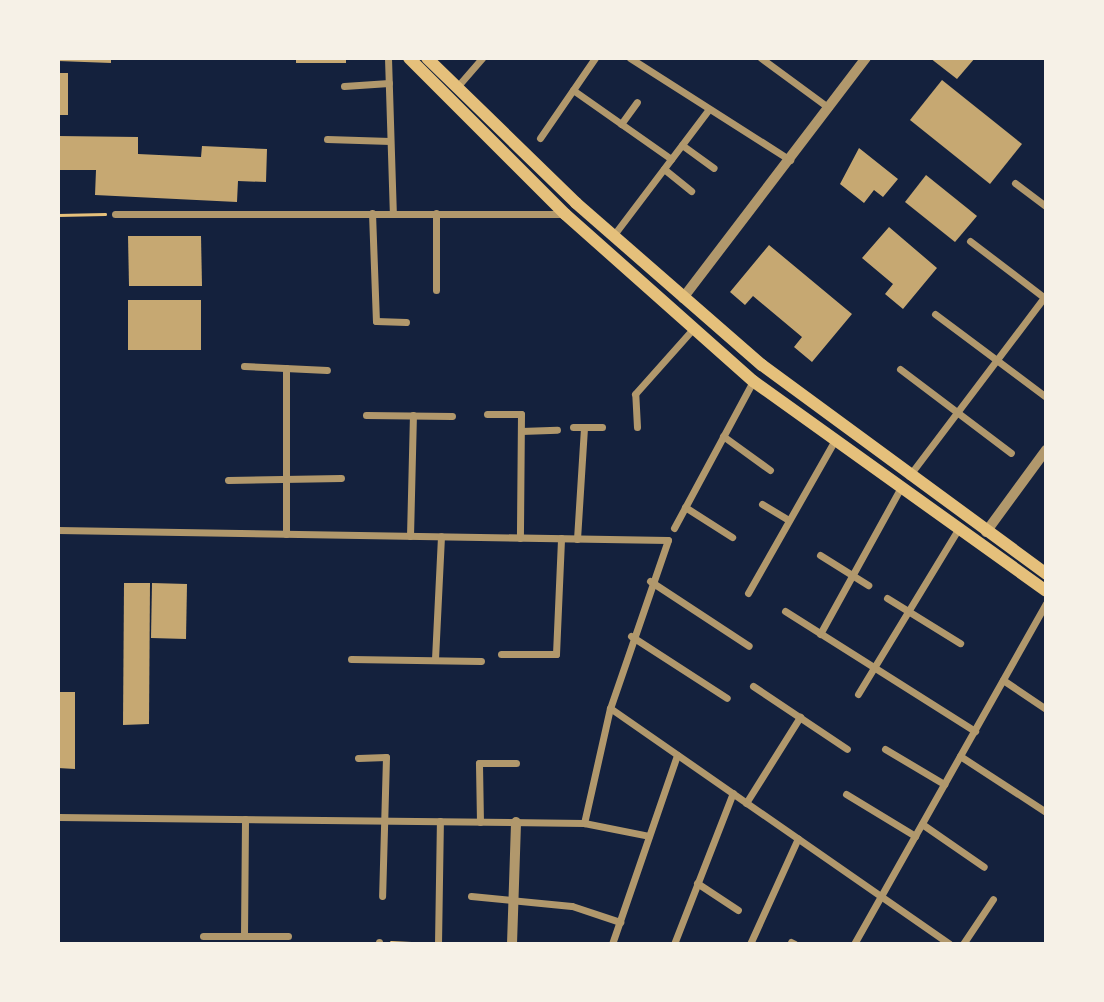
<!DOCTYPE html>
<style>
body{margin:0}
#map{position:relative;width:1104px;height:1002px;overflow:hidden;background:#14213d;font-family:Helvetica,sans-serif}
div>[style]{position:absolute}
.building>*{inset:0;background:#c6a872}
.path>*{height:2.5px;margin:-1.25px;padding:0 1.25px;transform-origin:1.25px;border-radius:1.25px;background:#e5c07b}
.minor>*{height:7px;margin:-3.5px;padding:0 3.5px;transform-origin:3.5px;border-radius:3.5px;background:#b1986c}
.tertiary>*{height:10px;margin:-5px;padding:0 5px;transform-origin:5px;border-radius:5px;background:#b1986c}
.secondary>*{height:12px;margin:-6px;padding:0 6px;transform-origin:6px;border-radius:6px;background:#e5c07b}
span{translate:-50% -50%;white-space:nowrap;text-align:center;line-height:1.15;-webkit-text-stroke:6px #f6f1e7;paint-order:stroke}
.frame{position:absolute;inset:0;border:60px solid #f6f1e7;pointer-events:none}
</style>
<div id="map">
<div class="building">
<div style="clip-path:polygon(58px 58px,111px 58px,111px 63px,58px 61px)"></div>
<div style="clip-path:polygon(296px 58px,346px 58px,346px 63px,296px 63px)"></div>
<div style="clip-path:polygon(930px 58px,975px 58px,957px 79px)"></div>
<div style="clip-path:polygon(58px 73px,68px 73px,68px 115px,58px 115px)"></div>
<div style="clip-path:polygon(942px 80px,1022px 144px,990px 184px,910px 120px)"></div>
<div style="clip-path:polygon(58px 136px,138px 137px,138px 154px,201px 157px,202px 146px,267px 149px,266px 182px,238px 181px,237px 202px,95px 195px,96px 170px,58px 170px)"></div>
<div style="clip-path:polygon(859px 148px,898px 179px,883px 197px,874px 190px,864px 203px,840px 184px)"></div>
<div style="clip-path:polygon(926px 175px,977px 216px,955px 242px,905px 202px)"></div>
<div style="clip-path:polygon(889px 227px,937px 268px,903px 309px,885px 294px,893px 284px,862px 258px)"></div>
<div style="clip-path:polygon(128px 236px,201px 236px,202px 286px,129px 286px)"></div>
<div style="clip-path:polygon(769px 245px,852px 314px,812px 362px,794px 347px,802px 337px,753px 296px,745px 305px,730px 292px)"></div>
<div style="clip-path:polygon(128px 300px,201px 300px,201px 350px,128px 350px)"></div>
<div style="clip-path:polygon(124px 583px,150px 583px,149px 724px,123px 725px)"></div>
<div style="clip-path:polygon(152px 583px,187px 584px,186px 639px,151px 638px)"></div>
<div style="clip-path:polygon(58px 692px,75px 692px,75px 769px,58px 768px)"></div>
</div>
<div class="path">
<div style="left:58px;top:215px;width:47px;rotate:-1.2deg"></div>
<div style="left:391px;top:942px;width:35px;rotate:3deg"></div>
</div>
<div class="minor">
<div style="left:388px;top:58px;width:155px;rotate:88.2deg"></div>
<div style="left:630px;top:58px;width:190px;rotate:32.5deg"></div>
<div style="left:761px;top:58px;width:84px;rotate:36.3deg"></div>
<div style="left:344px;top:86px;width:45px;rotate:-3.8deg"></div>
<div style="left:457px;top:87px;width:38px;rotate:-49deg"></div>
<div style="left:573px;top:90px;width:120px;rotate:35.1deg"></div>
<div style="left:621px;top:124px;width:27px;rotate:-54deg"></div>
<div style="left:540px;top:138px;width:97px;rotate:-55.5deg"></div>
<div style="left:327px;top:139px;width:63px;rotate:1.8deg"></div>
<div style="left:682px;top:145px;width:39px;rotate:36deg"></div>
<div style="left:664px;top:169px;width:35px;rotate:39deg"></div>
<div style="left:1015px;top:183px;width:39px;rotate:37deg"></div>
<div style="left:372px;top:213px;width:108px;rotate:87.9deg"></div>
<div style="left:376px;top:321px;width:30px;rotate:2deg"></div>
<div style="left:436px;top:213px;width:77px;rotate:90deg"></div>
<div style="left:115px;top:214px;width:450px"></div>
<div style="left:613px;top:236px;width:159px;rotate:-52.9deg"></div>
<div style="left:970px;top:241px;width:96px;rotate:37.3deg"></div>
<div style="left:935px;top:314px;width:139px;rotate:36.8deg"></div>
<div style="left:244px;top:366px;width:83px;rotate:2.8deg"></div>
<div style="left:900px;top:369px;width:139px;rotate:37.1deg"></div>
<div style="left:487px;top:414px;width:34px"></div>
<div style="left:521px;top:414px;width:124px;rotate:90.5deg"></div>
<div style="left:366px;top:415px;width:86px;rotate:0.7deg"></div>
<div style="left:573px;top:427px;width:29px"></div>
<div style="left:637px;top:427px;width:33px;rotate:-93deg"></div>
<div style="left:635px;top:394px;width:87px;rotate:-48.3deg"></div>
<div style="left:521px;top:431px;width:36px;rotate:-2deg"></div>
<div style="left:723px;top:436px;width:58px;rotate:35.9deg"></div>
<div style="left:909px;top:476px;width:227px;rotate:-52.9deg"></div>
<div style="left:228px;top:480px;width:113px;rotate:-1deg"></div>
<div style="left:762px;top:504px;width:31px;rotate:31deg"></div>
<div style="left:685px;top:507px;width:56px;rotate:32.6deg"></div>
<div style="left:674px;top:528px;width:167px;rotate:-61.7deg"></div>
<div style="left:58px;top:530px;width:610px;rotate:0.94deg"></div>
<div style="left:668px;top:540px;width:178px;rotate:109deg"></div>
<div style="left:610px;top:708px;width:118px;rotate:102.7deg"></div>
<div style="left:286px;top:534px;width:166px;rotate:-90deg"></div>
<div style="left:410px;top:536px;width:121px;rotate:-88.6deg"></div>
<div style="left:577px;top:539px;width:112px;rotate:-86.4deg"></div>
<div style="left:820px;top:555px;width:57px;rotate:32deg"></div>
<div style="left:650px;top:581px;width:118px;rotate:33.3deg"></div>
<div style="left:748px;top:593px;width:176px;rotate:-60.4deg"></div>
<div style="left:887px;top:598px;width:86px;rotate:31.7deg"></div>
<div style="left:785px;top:611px;width:225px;rotate:32.3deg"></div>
<div style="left:820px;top:634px;width:166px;rotate:-61.1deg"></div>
<div style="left:631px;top:636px;width:114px;rotate:32.9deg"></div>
<div style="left:501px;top:654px;width:55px"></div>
<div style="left:556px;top:654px;width:116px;rotate:-87.5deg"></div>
<div style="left:351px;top:659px;width:130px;rotate:0.9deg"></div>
<div style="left:435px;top:659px;width:123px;rotate:-87.2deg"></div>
<div style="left:1003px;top:680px;width:52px;rotate:34deg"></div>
<div style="left:753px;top:686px;width:113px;rotate:33.8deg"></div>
<div style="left:858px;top:694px;width:191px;rotate:-58.7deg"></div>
<div style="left:610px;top:708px;width:413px;rotate:34.8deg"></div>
<div style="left:885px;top:749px;width:69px;rotate:30.7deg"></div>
<div style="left:960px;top:756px;width:103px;rotate:33.1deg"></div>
<div style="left:358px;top:758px;width:28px;rotate:-2deg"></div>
<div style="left:386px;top:757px;width:139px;rotate:91.6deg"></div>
<div style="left:846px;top:794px;width:81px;rotate:31.3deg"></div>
<div style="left:746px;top:803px;width:102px;rotate:-57.9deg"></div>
<div style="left:58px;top:817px;width:526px;rotate:0.65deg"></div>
<div style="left:584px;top:823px;width:66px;rotate:11.3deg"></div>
<div style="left:480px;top:822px;width:59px;rotate:-91deg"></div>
<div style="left:479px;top:763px;width:37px"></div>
<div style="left:922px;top:824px;width:75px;rotate:34.7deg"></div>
<div style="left:697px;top:883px;width:49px;rotate:33.4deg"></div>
<div style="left:471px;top:896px;width:101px;rotate:5.7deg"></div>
<div style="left:572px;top:906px;width:51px;rotate:18.4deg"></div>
<div style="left:203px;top:936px;width:85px"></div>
<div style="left:244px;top:936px;width:117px;rotate:-89.5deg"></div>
<div style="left:791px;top:942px;width:4px;rotate:27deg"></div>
<div style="left:379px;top:944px;width:2px;rotate:-90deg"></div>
<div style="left:438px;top:944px;width:123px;rotate:-89.1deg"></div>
<div style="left:612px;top:944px;width:200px;rotate:-71deg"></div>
<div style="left:674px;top:944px;width:162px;rotate:-68.7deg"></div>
<div style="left:750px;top:944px;width:116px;rotate:-65.6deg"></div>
<div style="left:854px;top:944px;width:391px;rotate:-60.6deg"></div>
<div style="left:963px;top:944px;width:54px;rotate:-56.3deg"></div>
</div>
<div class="tertiary">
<div style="left:683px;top:298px;width:302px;rotate:-52.7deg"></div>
<div style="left:986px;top:532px;width:102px;rotate:-53.8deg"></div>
<div style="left:512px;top:944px;width:122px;rotate:-88.1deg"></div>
</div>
<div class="secondary">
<div style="left:409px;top:58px;width:221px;rotate:45deg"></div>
<div style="left:565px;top:214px;width:251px;rotate:41.6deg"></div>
<div style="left:753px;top:381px;width:360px;rotate:35.6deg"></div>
<div style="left:427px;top:58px;width:208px;rotate:44.2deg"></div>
<div style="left:576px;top:203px;width:247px;rotate:41.1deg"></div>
<div style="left:762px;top:365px;width:353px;rotate:36.3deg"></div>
</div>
<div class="frame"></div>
</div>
